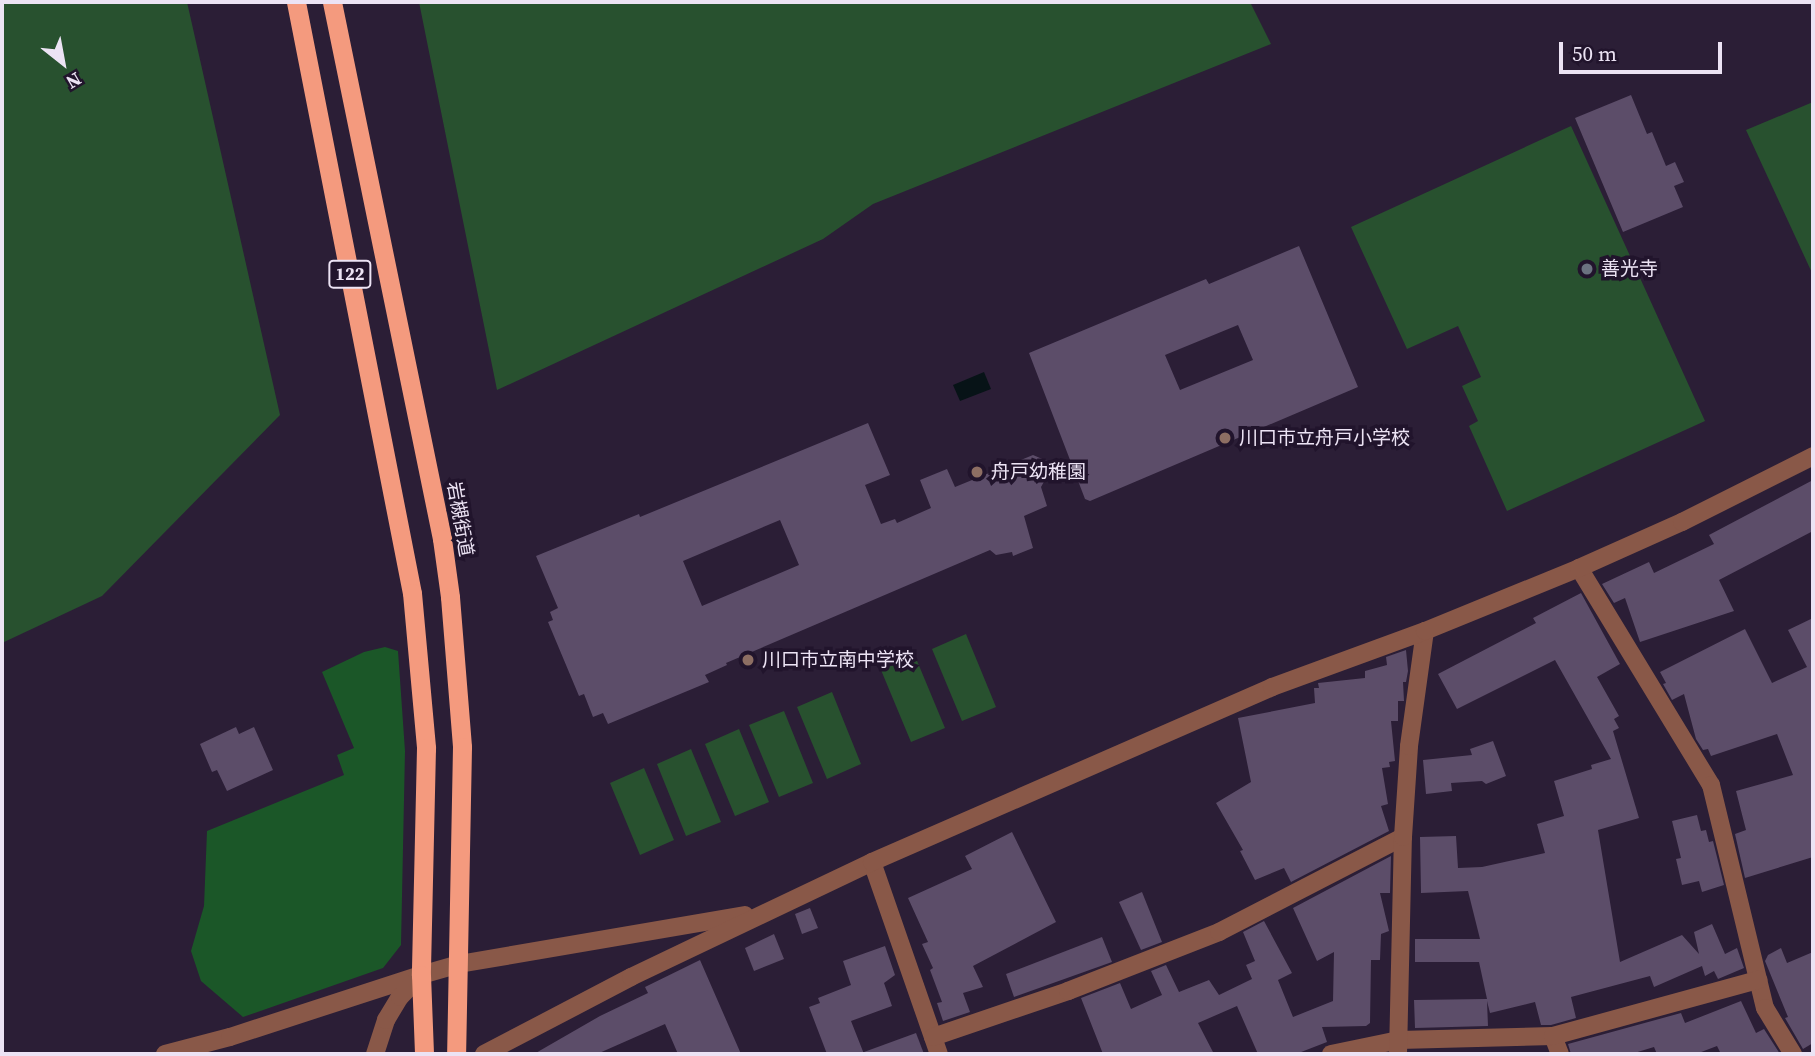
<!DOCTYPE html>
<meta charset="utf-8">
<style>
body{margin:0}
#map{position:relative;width:1815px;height:1056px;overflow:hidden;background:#2b1e36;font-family:"Source Serif 4","Noto Sans JP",serif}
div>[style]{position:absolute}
.green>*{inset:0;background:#28512f}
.forest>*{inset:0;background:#1b5728}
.water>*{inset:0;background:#071317}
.building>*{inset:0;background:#5c4d69}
.minor>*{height:18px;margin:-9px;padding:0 9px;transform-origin:9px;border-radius:9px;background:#895848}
.tertiary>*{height:18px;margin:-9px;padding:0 9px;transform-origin:9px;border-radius:9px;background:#895848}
.trunk>*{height:19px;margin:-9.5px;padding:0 9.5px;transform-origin:9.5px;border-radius:9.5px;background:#f49a7e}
.dots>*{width:19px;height:19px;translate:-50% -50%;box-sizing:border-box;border:4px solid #21142c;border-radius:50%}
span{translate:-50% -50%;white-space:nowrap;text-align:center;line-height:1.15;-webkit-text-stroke:7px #21142c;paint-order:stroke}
.shield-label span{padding:2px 5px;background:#21142c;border:2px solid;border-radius:5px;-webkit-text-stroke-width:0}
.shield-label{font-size:18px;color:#ece3f4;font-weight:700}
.poi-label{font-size:19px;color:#ece3f4}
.left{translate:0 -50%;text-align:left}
.street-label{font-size:19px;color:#ece3f4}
.frame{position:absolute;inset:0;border:4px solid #ece3f4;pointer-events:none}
.north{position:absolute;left:28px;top:28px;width:70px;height:70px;-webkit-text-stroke:5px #21142c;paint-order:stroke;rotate:149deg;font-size:19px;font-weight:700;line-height:28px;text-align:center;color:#ece3f4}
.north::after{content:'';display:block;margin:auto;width:24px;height:32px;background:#ece3f4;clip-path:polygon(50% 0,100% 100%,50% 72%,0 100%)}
.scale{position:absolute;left:1559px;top:42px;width:163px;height:32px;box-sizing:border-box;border:4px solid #ece3f4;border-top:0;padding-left:9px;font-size:21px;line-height:24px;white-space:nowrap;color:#ece3f4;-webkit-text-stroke:5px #21142c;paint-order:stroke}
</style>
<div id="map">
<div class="green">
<div style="clip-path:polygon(2px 2px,187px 2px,280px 415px,102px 596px,2px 643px)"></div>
<div style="clip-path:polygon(419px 2px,1250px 2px,1271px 44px,873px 204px,823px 239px,497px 390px)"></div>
<div style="clip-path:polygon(1813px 102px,1813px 275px,1746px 130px)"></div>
<div style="clip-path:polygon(1571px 126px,1705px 421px,1507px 511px,1469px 426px,1478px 421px,1462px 386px,1481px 377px,1458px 326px,1407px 349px,1351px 227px)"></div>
<div style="clip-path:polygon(966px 634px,996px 707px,962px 721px,932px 649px)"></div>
<div style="clip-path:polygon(915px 656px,945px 728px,911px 742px,881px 670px)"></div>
<div style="clip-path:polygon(832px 692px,861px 764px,827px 779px,797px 707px)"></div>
<div style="clip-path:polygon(784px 711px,813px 783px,779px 797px,749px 725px)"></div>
<div style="clip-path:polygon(739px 729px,769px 802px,735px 816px,705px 744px)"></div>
<div style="clip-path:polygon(691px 749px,721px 822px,686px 836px,657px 764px)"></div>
<div style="clip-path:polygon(644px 768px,674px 840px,640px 855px,610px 783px)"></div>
</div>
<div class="forest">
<div style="clip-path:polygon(385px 647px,398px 651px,405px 751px,401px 945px,383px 968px,243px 1017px,201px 981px,191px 951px,204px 906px,207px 831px,344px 775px,337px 755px,354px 748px,322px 672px,364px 652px)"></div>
</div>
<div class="water">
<div style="clip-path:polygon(984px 372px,991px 389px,960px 401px,953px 385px)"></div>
</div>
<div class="building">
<div style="clip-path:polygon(1631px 95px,1647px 134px,1652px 132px,1666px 166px,1675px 162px,1684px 182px,1674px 186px,1683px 207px,1623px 232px,1575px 118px)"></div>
<div style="clip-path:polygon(evenodd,1299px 246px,1358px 387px,1090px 501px,1085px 499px,1029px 353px,1206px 279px,1209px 284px,1299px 246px,1238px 325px,1253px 360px,1180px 390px,1165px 355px,1238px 325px)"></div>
<div style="clip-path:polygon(evenodd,868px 423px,890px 475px,865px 485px,881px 524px,895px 519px,897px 523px,931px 508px,920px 480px,947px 469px,955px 487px,1033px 455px,1054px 464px,1041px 487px,1047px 506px,1024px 516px,1033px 548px,1013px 556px,1012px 552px,996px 555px,990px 550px,726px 663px,727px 665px,705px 675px,709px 682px,608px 724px,603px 713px,593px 717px,584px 694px,579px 696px,548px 622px,553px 620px,550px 612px,558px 608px,536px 556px,639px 514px,640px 517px,868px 423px,780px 520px,799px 565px,702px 606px,683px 561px,780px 520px)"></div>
<div style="clip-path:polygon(1813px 480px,1813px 531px,1719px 580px,1734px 611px,1640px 642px,1625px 598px,1614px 603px,1602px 584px,1649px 562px,1654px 573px,1714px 544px,1709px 535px)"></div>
<div style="clip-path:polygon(1581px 593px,1620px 664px,1597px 677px,1619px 716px,1614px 719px,1619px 728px,1613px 731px,1639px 818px,1598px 830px,1620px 962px,1682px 935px,1699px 954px,1694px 932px,1712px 924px,1725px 954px,1737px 948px,1744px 968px,1718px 979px,1714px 971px,1705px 976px,1702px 966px,1654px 987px,1650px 976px,1571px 997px,1576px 1018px,1551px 1025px,1541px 1025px,1535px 1002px,1490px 1013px,1487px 1001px,1488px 1026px,1415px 1028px,1414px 1000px,1487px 999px,1479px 962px,1415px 962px,1415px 939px,1480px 939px,1468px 891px,1421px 893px,1420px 837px,1456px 836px,1458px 868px,1482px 867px,1545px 853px,1537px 824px,1564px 816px,1554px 781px,1592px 769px,1591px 765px,1611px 759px,1555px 660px,1457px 709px,1438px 674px,1536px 623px,1533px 618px)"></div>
<div style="clip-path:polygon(1813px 618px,1813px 857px,1745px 878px,1735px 834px,1746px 830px,1736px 791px,1793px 775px,1777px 734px,1711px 756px,1708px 749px,1703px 750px,1696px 739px,1684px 694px,1672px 700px,1663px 684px,1666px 683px,1660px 672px,1745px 629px,1772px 683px,1807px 667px,1788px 630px)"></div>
<div style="clip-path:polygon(1406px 650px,1408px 671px,1406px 682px,1403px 682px,1404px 701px,1398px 701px,1398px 721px,1391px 721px,1395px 761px,1389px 762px,1390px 767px,1382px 768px,1388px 804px,1381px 806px,1389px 831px,1291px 882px,1284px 868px,1255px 880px,1240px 851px,1243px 850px,1216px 803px,1251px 782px,1238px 718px,1315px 703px,1314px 688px,1319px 688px,1318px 683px,1365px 678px,1365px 671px,1387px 665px,1386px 657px)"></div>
<div style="clip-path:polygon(236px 727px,239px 734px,254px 727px,273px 770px,227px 791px,217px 770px,212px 772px,200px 744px)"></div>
<div style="clip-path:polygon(1493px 741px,1506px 776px,1486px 784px,1482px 781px,1451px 783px,1452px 791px,1426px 794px,1423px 760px,1472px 755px,1470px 749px)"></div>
<div style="clip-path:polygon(1697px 815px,1701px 831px,1706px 830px,1709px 842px,1713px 841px,1724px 885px,1702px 892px,1699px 881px,1682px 885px,1676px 859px,1681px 858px,1672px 821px)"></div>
<div style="clip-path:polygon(1012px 832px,1056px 922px,973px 966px,983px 987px,963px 993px,970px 1012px,943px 1021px,937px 1003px,942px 1002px,930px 970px,933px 968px,922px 944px,928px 942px,908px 898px,972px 869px,965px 856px)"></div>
<div style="clip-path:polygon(1391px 856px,1390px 893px,1380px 893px,1389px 931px,1381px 934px,1380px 960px,1371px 960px,1370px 1023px,1366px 1026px,1322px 1027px,1327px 1042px,1296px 1054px,1258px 1054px,1237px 1006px,1198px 1023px,1214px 1054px,1103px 1054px,1081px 998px,1120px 983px,1131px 1009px,1162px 995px,1151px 971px,1166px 965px,1179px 992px,1209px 980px,1219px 995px,1252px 979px,1246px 965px,1255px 961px,1243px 932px,1264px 921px,1292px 973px,1278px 980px,1293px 1017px,1333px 1001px,1334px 952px,1317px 961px,1293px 908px)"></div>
<div style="clip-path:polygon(1142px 892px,1162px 942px,1141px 950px,1119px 902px)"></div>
<div style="clip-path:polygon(810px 908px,818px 928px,802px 934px,795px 914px)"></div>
<div style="clip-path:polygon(774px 934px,784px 959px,754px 971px,745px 948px)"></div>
<div style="clip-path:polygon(1102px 937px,1112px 962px,1014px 997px,1006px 974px)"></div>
<div style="clip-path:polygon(885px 946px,895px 975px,884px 983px,892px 1006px,851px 1021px,864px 1054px,827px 1054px,809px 1007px,820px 1003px,818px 998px,851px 985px,843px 961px)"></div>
<div style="clip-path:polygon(1781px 948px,1787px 963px,1813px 952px,1813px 1043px,1803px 1049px,1785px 1018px,1788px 1017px,1765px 961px,1768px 955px)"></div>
<div style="clip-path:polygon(700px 960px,741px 1054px,678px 1054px,665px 1024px,597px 1054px,534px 1054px,600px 1016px,648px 993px,645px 987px)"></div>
<div style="clip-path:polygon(1741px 1001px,1756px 1033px,1764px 1029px,1780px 1054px,1721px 1054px,1717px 1046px,1696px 1054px,1657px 1054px,1654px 1047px,1631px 1054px,1571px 1054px,1568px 1044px,1681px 1013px,1685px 1023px)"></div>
<div style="clip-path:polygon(916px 1033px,924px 1054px,864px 1054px,864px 1052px)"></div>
</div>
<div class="minor">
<div style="left:1579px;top:568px;width:254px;rotate:58.7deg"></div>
<div style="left:1711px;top:785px;width:229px;rotate:76.4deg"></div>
<div style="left:1765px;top:1008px;width:54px;rotate:58.7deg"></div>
<div style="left:872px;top:862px;width:203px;rotate:70.8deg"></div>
<div style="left:1553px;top:1036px;width:19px;rotate:69deg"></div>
<div style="left:933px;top:1037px;width:143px;rotate:-18.8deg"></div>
<div style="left:1068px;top:991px;width:162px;rotate:-21.3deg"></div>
<div style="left:1219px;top:932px;width:207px;rotate:-27.3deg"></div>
<div style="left:165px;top:1054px;width:67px;rotate:-14.7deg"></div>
<div style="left:230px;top:1037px;width:201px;rotate:-18deg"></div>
<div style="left:1331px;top:1054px;width:69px;rotate:-11.6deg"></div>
<div style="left:1399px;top:1040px;width:154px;rotate:-1.5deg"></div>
<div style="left:1553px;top:1036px;width:213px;rotate:-15.3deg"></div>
<div style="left:1398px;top:1054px;width:217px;rotate:-88.7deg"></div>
<div style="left:1403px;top:837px;width:91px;rotate:-86.2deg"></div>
<div style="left:1409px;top:746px;width:116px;rotate:-82.1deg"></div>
</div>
<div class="tertiary">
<div style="left:375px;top:1054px;width:36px;rotate:-72deg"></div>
<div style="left:386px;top:1020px;width:27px;rotate:-59deg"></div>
<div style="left:400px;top:997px;width:30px;rotate:-46deg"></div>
<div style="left:421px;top:975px;width:40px;rotate:-16deg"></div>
<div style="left:459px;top:964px;width:290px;rotate:-9.7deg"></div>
<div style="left:484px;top:1054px;width:166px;rotate:-27.6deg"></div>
<div style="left:631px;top:977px;width:267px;rotate:-25.5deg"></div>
<div style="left:872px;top:862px;width:437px;rotate:-23.6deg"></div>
<div style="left:1272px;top:687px;width:163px;rotate:-20.1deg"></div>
<div style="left:1425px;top:631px;width:166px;rotate:-22.2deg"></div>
<div style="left:1579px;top:568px;width:113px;rotate:-24.1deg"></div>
<div style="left:1682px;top:522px;width:147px;rotate:-26.7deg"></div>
</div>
<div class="trunk">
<div style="left:296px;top:2px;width:602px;rotate:78.9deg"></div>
<div style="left:412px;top:593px;width:156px;rotate:84.8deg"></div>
<div style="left:426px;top:748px;width:227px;rotate:91.3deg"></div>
<div style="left:421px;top:975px;width:79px;rotate:87.8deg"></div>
<div style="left:332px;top:2px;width:548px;rotate:78.42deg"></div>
<div style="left:442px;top:539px;width:59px;rotate:82.1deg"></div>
<div style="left:450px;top:597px;width:150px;rotate:85.4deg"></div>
<div style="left:462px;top:747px;width:307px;rotate:91.1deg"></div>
</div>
<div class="dots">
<div style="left:1587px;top:269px;background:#6b7280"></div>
<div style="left:1225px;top:438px;background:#8d6e63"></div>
<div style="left:977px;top:472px;background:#8d6e63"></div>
<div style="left:748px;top:660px;background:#8d6e63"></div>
</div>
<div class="shield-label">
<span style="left:350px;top:274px">122</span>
</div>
<div class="poi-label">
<span class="left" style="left:1601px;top:269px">善光寺</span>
<span class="left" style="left:1239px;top:438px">川口市立舟戸小学校</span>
<span class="left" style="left:991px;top:472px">舟戸幼稚園</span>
<span class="left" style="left:762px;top:660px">川口市立南中学校</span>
</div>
<div class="street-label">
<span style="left:460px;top:519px;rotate:80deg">岩槻街道</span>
</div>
<div class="frame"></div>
<div class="north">N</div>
<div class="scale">50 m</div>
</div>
